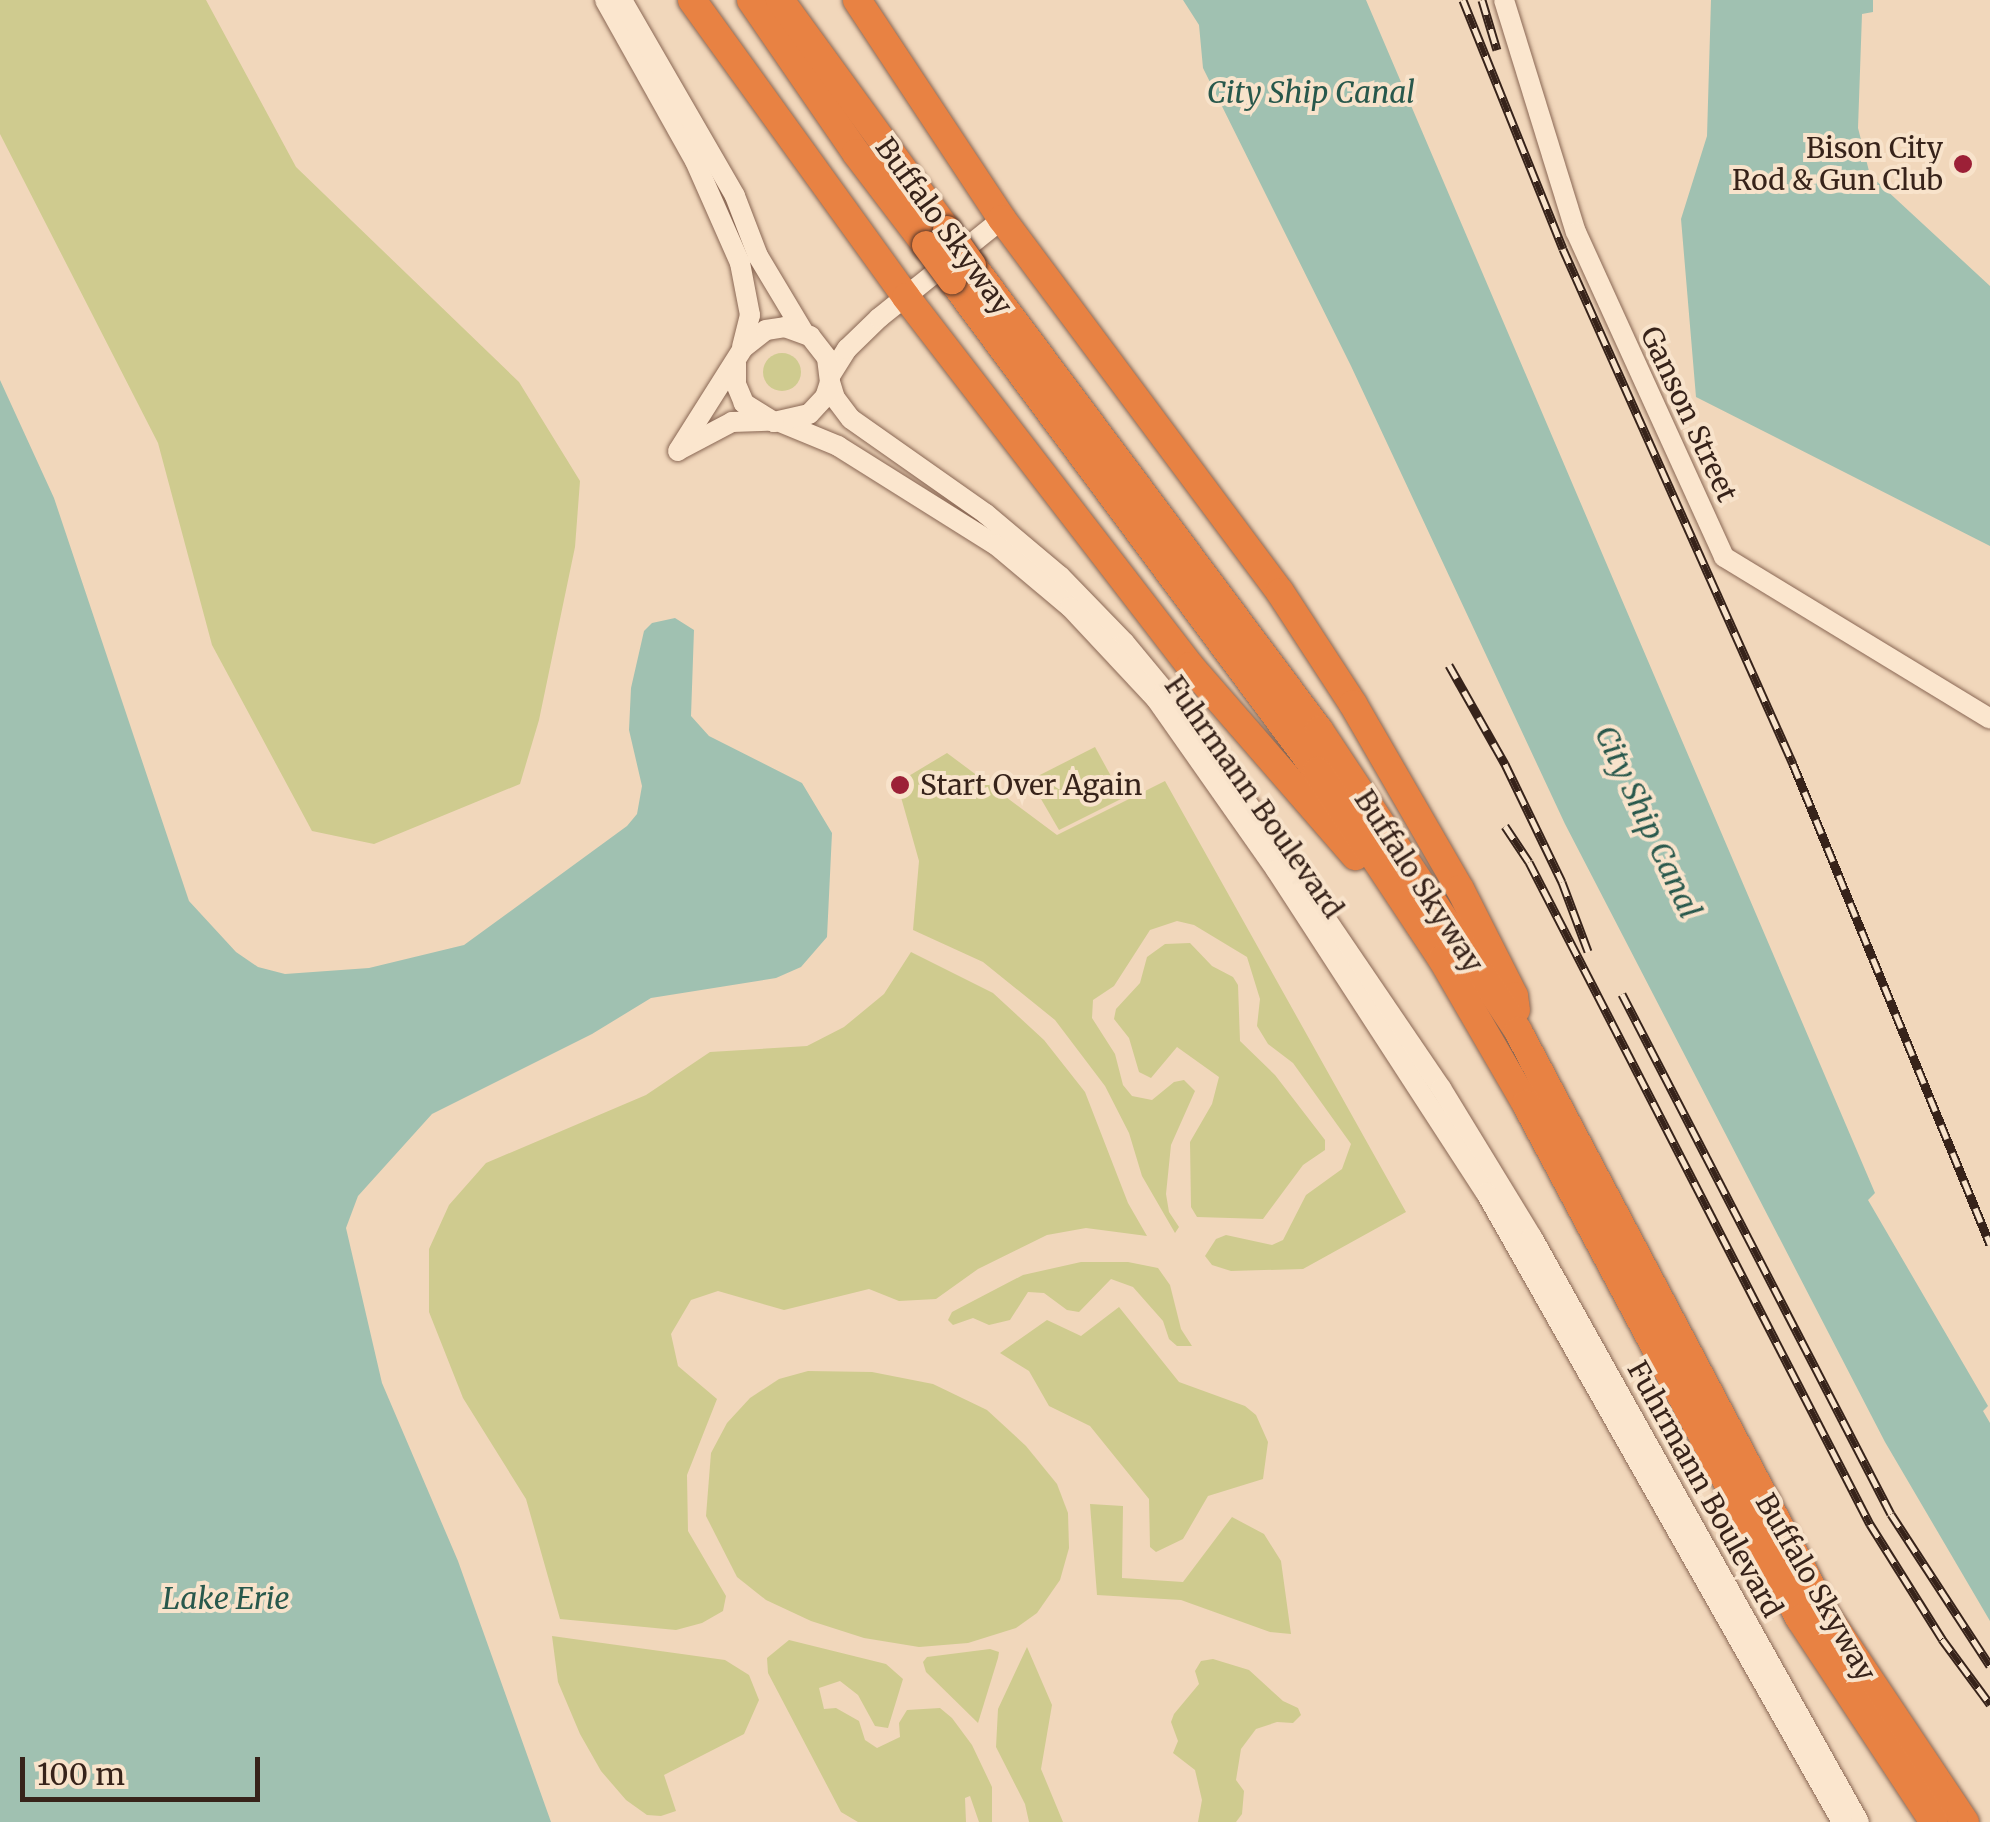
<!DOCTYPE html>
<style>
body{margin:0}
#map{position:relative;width:1990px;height:1822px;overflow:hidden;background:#f1d7bb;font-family:Merriweather,serif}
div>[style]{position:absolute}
.green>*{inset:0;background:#cfcb8f}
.round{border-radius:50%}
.water>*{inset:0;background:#a0c1b1}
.roads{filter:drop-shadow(0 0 2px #896754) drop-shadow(0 0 2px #896754)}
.minor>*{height:20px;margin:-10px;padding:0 10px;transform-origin:10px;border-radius:10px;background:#fbe6ce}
.highway>*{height:28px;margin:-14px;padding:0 14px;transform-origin:14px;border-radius:14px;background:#e88243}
.rail>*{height:9px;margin-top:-4.5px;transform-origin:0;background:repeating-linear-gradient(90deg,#f8e3cb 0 15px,#37231a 0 30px);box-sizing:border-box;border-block:2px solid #37231a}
.bridges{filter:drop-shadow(0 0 2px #563629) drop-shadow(0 0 2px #563629)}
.highway-bridge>*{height:28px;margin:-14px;padding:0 14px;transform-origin:14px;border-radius:14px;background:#e88243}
.dots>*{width:28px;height:28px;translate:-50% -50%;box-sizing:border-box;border:5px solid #f8e3cb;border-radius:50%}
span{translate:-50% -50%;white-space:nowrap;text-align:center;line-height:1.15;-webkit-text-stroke:8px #f8e3cb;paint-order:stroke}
.poi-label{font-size:28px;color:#37231a}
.right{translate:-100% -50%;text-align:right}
.left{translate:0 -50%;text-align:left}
.street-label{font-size:28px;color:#37231a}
.water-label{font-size:30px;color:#28584c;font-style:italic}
.scale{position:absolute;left:20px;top:1757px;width:240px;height:45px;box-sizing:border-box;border:5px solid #37231a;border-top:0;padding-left:12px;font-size:30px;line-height:35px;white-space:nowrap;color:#37231a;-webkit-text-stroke:8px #f8e3cb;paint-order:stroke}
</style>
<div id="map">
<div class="green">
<div style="clip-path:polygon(0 0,206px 0,296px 167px,519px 382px,580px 481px,575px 547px,539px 720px,520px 784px,374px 844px,312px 831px,212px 645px,158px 443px,0 134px)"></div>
<div class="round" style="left:763px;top:353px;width:38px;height:38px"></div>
<div style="clip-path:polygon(1095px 747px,1123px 798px,1059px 830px,1030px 780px)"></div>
<div style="clip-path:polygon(947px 753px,1057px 835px,1165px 781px,1406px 1212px,1303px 1269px,1231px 1271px,1212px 1265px,1205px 1256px,1216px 1239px,1226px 1235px,1272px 1245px,1283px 1240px,1306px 1195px,1342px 1169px,1351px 1144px,1293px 1063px,1268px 1044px,1257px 1026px,1260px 999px,1247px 957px,1194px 925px,1177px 921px,1150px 930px,1114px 986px,1093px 1000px,1092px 1018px,1115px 1054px,1123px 1085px,1132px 1096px,1152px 1100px,1174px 1082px,1184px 1080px,1195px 1091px,1171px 1145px,1166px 1194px,1169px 1212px,1179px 1227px,1175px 1233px,1142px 1176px,1129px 1133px,1105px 1086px,1055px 1020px,983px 962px,913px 930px,919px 861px,897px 783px)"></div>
<div style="clip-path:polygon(1190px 943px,1212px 966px,1233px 977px,1238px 985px,1240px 1041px,1275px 1075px,1325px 1140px,1325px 1150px,1303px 1165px,1263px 1219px,1197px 1217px,1191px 1207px,1190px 1142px,1212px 1104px,1219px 1077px,1177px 1047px,1151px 1078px,1139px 1072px,1129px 1038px,1114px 1019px,1116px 1009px,1140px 983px,1147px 957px,1165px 944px)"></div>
<div style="clip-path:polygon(911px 952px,993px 993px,1044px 1040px,1085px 1092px,1128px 1203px,1147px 1236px,1086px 1228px,1047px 1235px,978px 1269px,936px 1299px,899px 1301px,869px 1289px,784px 1310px,718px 1291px,691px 1300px,671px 1334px,678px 1366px,717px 1399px,687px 1475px,688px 1531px,726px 1596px,723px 1611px,702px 1623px,676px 1630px,560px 1619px,526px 1499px,463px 1398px,429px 1312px,429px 1249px,449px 1205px,486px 1163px,646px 1095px,710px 1052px,807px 1046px,844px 1027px,884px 994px)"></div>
<div style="clip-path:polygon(1081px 1262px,1128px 1262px,1158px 1268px,1170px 1285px,1181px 1329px,1192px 1346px,1177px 1346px,1169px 1339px,1163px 1321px,1133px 1287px,1111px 1279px,1079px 1312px,1067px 1310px,1044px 1293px,1028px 1292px,1010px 1320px,989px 1325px,973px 1318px,953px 1325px,948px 1320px,952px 1312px,1023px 1275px)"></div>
<div style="clip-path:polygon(1119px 1307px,1179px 1382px,1245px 1406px,1256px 1415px,1268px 1442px,1263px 1479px,1208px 1496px,1183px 1539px,1156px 1552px,1150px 1547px,1149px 1499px,1090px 1426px,1049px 1406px,1029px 1371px,1000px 1353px,1047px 1320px,1081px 1336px)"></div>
<div style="clip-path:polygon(808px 1371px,872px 1372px,933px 1384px,987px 1410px,1026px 1446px,1057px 1484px,1068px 1513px,1069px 1548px,1060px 1580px,1037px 1613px,1016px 1628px,968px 1643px,919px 1647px,864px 1638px,811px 1621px,766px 1600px,737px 1577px,706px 1516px,711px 1453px,727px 1423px,750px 1398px,779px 1379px)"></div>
<div style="clip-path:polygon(1090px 1504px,1123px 1506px,1122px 1578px,1183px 1582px,1232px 1517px,1264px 1534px,1281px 1561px,1291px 1634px,1270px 1632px,1181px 1600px,1097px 1595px)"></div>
<div style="clip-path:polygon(552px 1636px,725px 1660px,749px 1675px,759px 1700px,744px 1734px,664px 1775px,676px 1811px,661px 1816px,647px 1815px,626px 1800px,601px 1771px,580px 1734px,558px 1682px)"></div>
<div style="clip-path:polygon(789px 1640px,886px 1664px,903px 1679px,888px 1728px,875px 1726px,858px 1695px,840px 1681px,819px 1688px,824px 1709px,836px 1708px,859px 1721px,865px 1740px,877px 1748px,900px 1737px,899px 1723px,907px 1710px,940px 1708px,952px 1718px,972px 1745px,992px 1787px,992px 1822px,979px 1822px,970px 1796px,965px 1798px,966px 1822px,858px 1822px,841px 1812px,768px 1673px,767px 1658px)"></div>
<div style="clip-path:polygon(1027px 1647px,1052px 1705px,1041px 1769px,1063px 1822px,1029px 1822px,1025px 1804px,996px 1747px,998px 1709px)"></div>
<div style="clip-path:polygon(990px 1649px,999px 1652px,998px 1658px,978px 1723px,926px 1672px,923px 1662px,927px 1657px)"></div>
<div style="clip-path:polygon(1213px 1659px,1249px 1670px,1283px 1701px,1298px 1708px,1301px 1715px,1293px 1723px,1277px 1722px,1256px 1729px,1241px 1749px,1236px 1780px,1244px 1791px,1242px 1814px,1236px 1822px,1198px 1822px,1202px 1800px,1195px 1770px,1173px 1753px,1178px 1741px,1171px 1722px,1174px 1714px,1199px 1684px,1195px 1671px,1201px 1661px)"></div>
</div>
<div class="water">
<div style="clip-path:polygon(1183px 0,1366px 0,1875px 1193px,1868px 1200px,1988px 1406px,1983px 1411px,1990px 1423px,1990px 1621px,1885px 1442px,1565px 824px,1351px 366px,1203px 68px,1199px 25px)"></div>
<div style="clip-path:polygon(1711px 0,1873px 0,1873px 12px,1862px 14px,1858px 128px,1870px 175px,1990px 286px,1990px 546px,1696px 397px,1681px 219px,1707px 136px)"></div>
<div style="clip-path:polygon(0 380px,54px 498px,189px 901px,236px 952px,258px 967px,285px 974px,369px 968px,464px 945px,627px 826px,637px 814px,642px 786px,629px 730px,631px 688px,644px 631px,652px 623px,675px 618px,694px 630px,691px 716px,709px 736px,802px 783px,832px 833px,827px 937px,801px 967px,776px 978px,651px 998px,592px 1034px,432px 1114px,358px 1196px,346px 1228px,382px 1383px,458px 1561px,551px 1822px,0 1822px)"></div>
</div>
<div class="roads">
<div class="minor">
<div style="left:605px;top:0;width:184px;rotate:60.8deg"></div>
<div style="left:695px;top:161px;width:111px;rotate:66.2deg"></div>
<div style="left:740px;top:263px;width:53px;rotate:79.1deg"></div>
<div style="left:750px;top:315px;width:33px;rotate:104deg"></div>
<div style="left:622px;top:0;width:226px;rotate:60deg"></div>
<div style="left:735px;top:196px;width:64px;rotate:69deg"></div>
<div style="left:758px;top:256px;width:90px;rotate:59.1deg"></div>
<div style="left:1504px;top:0;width:243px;rotate:72.8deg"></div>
<div style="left:1576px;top:232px;width:357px;rotate:65.5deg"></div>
<div style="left:1724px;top:557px;width:311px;rotate:31.3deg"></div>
<div style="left:830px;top:376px;width:32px;rotate:-58deg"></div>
<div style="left:847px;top:349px;width:45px;rotate:-44.1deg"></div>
<div style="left:879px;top:318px;width:158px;rotate:-38.8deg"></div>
<div style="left:830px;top:382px;width:17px;rotate:73deg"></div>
<div style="left:835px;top:398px;width:26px;rotate:53deg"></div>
<div style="left:851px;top:419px;width:165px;rotate:35.1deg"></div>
<div style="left:986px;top:514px;width:97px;rotate:40deg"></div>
<div style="left:1060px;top:576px;width:93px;rotate:45.9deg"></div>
<div style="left:1125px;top:643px;width:119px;rotate:50.4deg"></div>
<div style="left:1201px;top:735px;width:427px;rotate:55.8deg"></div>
<div style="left:1441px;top:1088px;width:175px;rotate:58.6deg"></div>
<div style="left:1532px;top:1237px;width:670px;rotate:60.8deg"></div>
<div style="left:780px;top:422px;width:63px;rotate:22.5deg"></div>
<div style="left:838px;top:446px;width:186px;rotate:32.1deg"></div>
<div style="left:996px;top:545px;width:97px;rotate:40deg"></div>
<div style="left:1070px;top:607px;width:126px;rotate:46.9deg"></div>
<div style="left:1156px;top:699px;width:209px;rotate:54.9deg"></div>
<div style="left:1276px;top:870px;width:385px;rotate:57deg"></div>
<div style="left:1486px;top:1193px;width:723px;rotate:60.49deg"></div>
<div style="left:679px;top:450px;width:60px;rotate:-27.8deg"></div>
<div style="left:732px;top:422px;width:36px;rotate:-2deg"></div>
<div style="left:678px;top:451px;width:122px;rotate:-57.7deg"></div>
<div style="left:743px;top:348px;width:29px;rotate:-38deg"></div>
<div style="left:766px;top:330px;width:19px;rotate:-9deg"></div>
<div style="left:785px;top:327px;width:27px;rotate:20deg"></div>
<div style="left:810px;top:336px;width:28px;rotate:52deg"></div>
<div style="left:827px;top:358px;width:24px;rotate:83deg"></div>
<div style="left:830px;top:382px;width:16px;rotate:108deg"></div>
<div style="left:825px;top:397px;width:23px;rotate:133deg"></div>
<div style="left:809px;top:414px;width:36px;rotate:167deg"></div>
<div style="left:774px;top:422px;width:36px;rotate:-148deg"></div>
<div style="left:744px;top:403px;width:21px;rotate:-113deg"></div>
<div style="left:736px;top:384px;width:21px;rotate:-90deg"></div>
</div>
<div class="highway">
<div style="left:692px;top:0;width:366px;rotate:54.2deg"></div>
<div style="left:906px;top:297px;width:466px;rotate:52.4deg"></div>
<div style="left:1190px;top:666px;width:252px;rotate:49deg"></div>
<div style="left:751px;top:0;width:186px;rotate:55.5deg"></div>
<div style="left:856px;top:153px;width:116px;rotate:52.7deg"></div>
<div style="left:780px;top:0;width:284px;rotate:54deg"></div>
<div style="left:857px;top:0;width:263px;rotate:56.5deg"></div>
<div style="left:1002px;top:219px;width:465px;rotate:53.3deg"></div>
<div style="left:1280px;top:592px;width:134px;rotate:56.9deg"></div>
<div style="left:1353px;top:704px;width:214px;rotate:60deg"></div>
<div style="left:1460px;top:889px;width:120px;rotate:63.2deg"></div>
<div style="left:1514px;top:996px;width:14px;rotate:82deg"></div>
<div style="left:972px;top:265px;width:580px;rotate:53.27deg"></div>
<div style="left:1319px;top:730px;width:361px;rotate:56.5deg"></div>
<div style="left:1518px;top:1031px;width:662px;rotate:62.16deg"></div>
<div style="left:1827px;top:1616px;width:248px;rotate:56.2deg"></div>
<div style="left:952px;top:280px;width:612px;rotate:53.37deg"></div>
<div style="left:1317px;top:771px;width:226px;rotate:56.4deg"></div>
<div style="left:1442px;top:959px;width:168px;rotate:59.9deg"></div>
<div style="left:1526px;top:1104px;width:583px;rotate:61.99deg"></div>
<div style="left:1800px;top:1619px;width:243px;rotate:56.6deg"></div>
</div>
</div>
<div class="rail">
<div style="left:1463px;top:0;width:268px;rotate:68.1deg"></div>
<div style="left:1563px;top:249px;width:564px;rotate:65.93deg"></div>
<div style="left:1793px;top:764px;width:519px;rotate:67.69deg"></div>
<div style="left:1482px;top:0;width:52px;rotate:73.3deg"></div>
<div style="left:1449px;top:665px;width:114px;rotate:60.5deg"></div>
<div style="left:1505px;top:764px;width:131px;rotate:64.2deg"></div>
<div style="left:1562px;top:882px;width:74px;rotate:69.4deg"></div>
<div style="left:1505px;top:826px;width:43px;rotate:56.3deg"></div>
<div style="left:1529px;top:862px;width:745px;rotate:62.75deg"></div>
<div style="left:1870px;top:1524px;width:136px;rotate:57.9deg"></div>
<div style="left:1942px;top:1639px;width:81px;rotate:53.6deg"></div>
<div style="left:1622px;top:994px;width:585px;rotate:62.65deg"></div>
<div style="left:1891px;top:1514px;width:181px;rotate:56.9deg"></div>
</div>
<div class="bridges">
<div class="highway-bridge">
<div style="left:947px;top:230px;width:43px;rotate:54.5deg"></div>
<div style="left:926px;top:245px;width:44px;rotate:53.4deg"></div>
</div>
</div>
<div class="dots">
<div style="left:1963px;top:164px;background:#9c2037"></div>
<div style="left:900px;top:785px;background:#9c2037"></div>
</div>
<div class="poi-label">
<span class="right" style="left:1943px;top:164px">Bison City<br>Rod &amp; Gun Club</span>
<span class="left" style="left:920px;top:785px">Start Over Again</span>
</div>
<div class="street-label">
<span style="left:944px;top:226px;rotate:54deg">Buffalo Skyway</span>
<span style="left:1689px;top:414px;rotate:65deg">Ganson Street</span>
<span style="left:1254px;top:797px;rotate:55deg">Fuhrmann Boulevard</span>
<span style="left:1419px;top:881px;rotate:57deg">Buffalo Skyway</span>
<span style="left:1705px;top:1489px;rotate:61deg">Fuhrmann Boulevard</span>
<span style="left:1816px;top:1587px;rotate:60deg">Buffalo Skyway</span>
</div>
<div class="water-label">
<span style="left:1311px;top:92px">City Ship Canal</span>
<span style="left:1648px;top:822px;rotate:65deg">City Ship Canal</span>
<span style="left:226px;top:1598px">Lake Erie</span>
</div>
<div class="scale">100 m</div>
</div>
